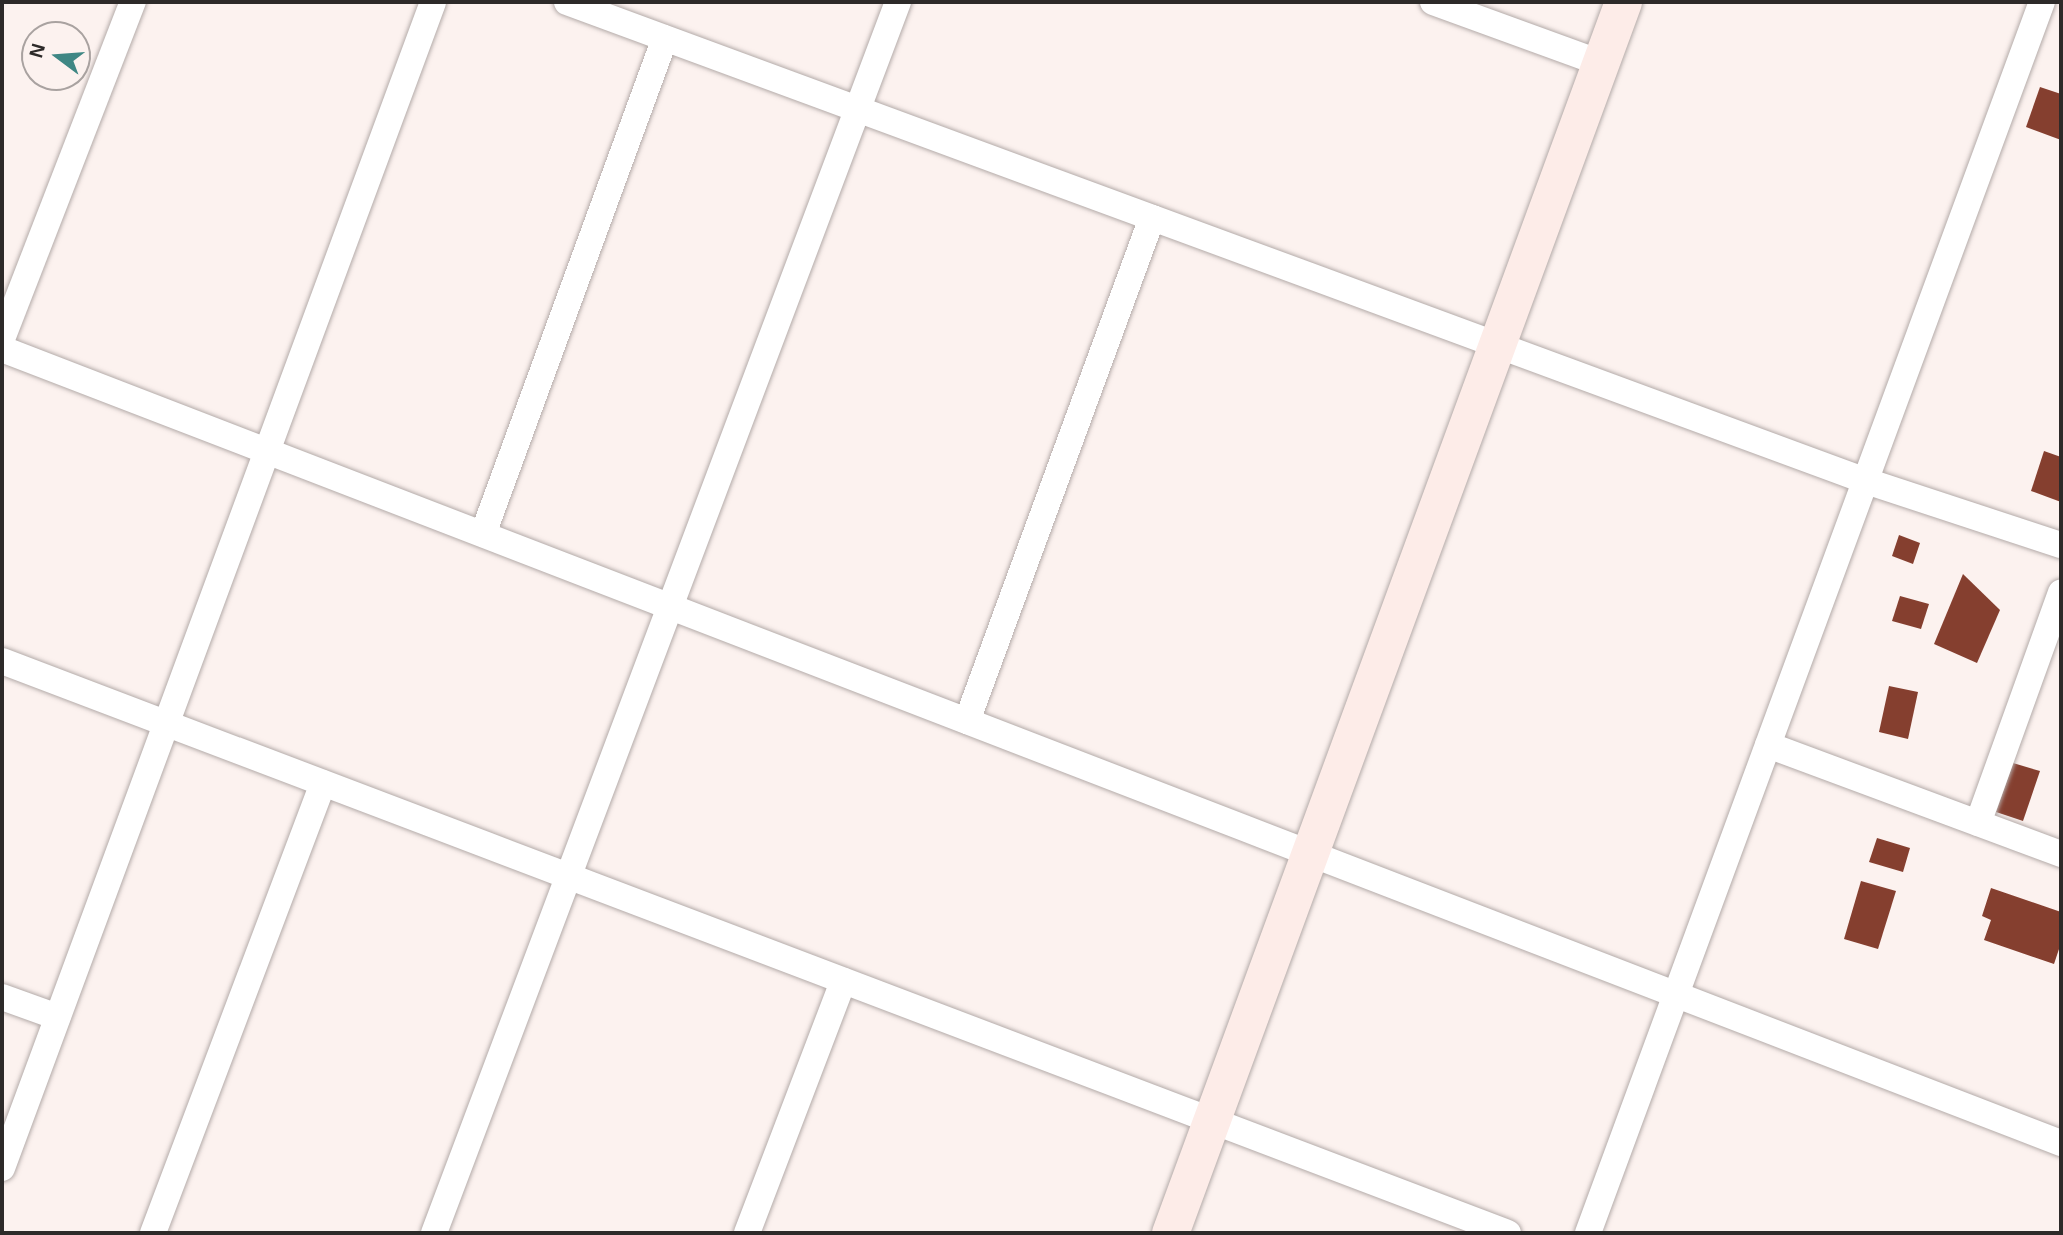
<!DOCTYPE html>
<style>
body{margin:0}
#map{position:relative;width:2063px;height:1235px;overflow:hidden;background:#fcf2ef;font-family:Helvetica,sans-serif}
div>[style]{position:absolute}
.building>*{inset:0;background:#853f2f}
.roads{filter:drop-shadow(0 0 2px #b4aba9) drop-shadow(0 0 2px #b4aba9)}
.street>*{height:26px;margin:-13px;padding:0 13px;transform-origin:13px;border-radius:13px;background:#fff}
.secondary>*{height:37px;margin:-18.5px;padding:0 18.5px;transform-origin:18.5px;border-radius:18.5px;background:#fdece8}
span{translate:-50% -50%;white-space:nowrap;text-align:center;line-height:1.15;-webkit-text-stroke:7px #fcf2ef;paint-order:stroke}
.frame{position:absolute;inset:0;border:4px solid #2d2a29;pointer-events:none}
.north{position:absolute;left:21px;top:21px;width:70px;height:70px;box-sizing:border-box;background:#fcf2ef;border:2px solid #a9a2a0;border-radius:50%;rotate:286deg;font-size:19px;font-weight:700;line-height:28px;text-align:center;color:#2d2a29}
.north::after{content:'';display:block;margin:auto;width:24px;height:32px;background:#3f8784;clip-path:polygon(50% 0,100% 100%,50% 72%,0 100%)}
</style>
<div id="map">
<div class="building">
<div style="clip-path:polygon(2040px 87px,2061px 94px,2061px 140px,2026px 127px)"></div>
<div style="clip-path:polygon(2044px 451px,2061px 457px,2061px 502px,2031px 491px)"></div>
<div style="clip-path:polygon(1899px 535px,1920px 543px,1913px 564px,1892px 556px)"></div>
<div style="clip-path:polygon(1963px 574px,2000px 610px,1977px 663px,1934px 644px)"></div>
<div style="clip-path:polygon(1900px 596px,1929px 604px,1921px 629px,1892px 621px)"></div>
<div style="clip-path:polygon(1889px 686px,1918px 692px,1908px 739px,1879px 732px)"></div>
<div style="clip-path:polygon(2013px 763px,2040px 771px,2023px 821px,1996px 812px)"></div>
<div style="clip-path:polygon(1877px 838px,1910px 848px,1903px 872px,1869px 862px)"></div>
<div style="clip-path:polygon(1861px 881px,1896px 891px,1878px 949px,1844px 939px)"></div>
<div style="clip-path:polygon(1991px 888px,2061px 912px,2061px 943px,2054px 964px,1984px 940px,1991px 920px,1982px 916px)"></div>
</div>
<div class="roads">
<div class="street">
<div style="left:567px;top:2px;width:1385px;rotate:20.24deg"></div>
<div style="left:1866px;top:481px;width:205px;rotate:18.2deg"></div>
<div style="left:1433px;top:2px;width:179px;rotate:20deg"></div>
<div style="left:2px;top:339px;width:362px;rotate:-68.8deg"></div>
<div style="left:2px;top:349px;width:2207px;rotate:21.09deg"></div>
<div style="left:483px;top:534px;width:528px;rotate:-69.85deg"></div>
<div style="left:2px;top:661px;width:1611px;rotate:20.8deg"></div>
<div style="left:967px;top:721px;width:536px;rotate:-69.81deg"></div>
<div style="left:1768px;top:745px;width:313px;rotate:20.4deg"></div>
<div style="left:1978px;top:823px;width:245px;rotate:-70.2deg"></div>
<div style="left:2px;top:997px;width:59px;rotate:19.7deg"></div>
<div style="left:2px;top:1168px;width:1243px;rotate:-69.71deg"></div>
<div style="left:153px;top:1233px;width:481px;rotate:-69.3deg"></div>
<div style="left:434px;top:1233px;width:1316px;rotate:-69.35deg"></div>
<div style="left:747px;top:1233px;width:270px;rotate:-69.1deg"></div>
<div style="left:1588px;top:1233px;width:1312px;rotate:-69.76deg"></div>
</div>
<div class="secondary">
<div style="left:1170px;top:1233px;width:1312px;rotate:-69.8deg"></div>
</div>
</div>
<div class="frame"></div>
<div class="north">N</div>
</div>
